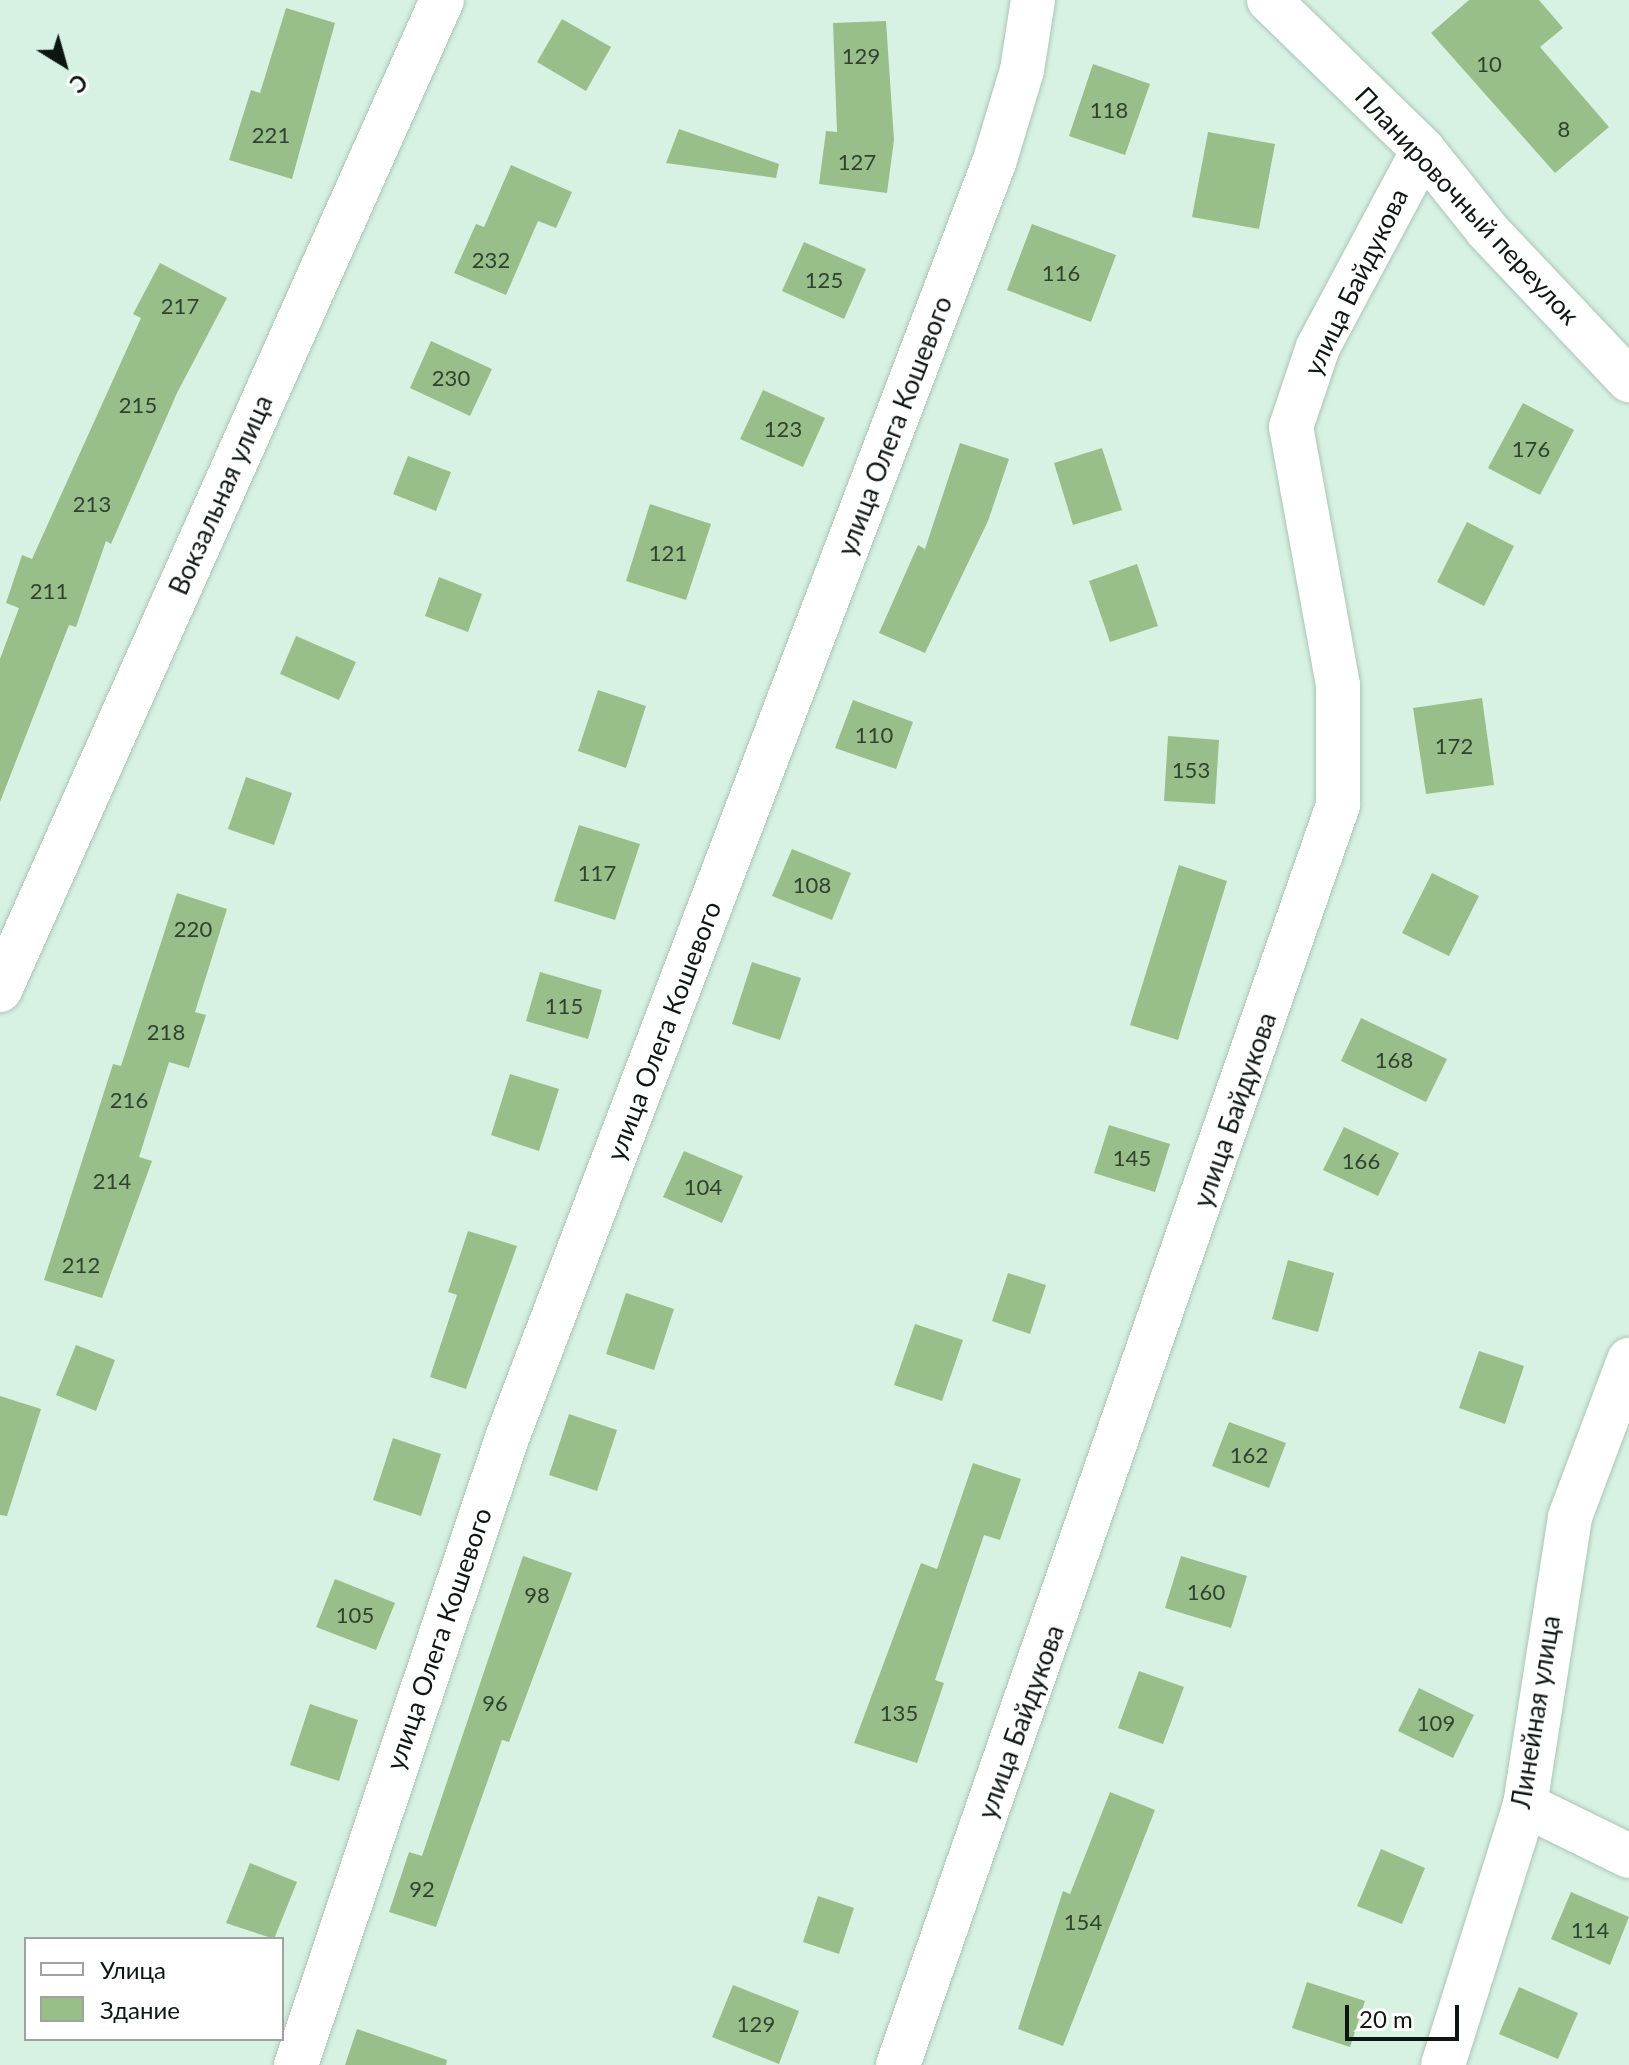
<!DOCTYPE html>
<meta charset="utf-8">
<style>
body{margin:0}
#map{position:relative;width:1629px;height:2065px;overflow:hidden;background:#d7f2e3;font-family:Lato,sans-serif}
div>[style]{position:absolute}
.building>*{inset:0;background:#98bf89}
.roads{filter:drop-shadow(0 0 2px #abc5b7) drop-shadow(0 0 2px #abc5b7)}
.minor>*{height:44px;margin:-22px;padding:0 22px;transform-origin:22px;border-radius:22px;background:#fff}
.tertiary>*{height:44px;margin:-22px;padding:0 22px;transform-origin:22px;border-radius:22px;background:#fff}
span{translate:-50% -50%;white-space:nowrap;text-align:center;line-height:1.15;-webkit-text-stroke:6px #fff;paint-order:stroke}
.number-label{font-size:22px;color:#304130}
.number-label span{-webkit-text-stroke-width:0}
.street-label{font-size:26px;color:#0d1712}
.legend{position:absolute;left:24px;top:1937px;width:260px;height:104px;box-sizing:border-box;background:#fff;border:2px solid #9ea2a0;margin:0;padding:10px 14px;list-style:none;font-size:24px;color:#0d1712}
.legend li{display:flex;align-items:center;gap:16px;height:40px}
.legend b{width:40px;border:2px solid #9ea2a0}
.north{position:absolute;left:24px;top:24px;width:80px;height:80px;-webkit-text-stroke:6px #fff;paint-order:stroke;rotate:143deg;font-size:22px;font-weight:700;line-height:32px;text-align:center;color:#0d1712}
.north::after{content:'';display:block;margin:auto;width:28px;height:36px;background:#0d1712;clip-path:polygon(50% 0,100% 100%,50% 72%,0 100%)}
.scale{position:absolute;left:1345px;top:2005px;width:114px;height:36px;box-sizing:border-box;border:4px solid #0d1712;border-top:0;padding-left:10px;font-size:24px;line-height:28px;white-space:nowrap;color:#0d1712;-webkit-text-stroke:6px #fff;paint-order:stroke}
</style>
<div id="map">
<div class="building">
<div style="clip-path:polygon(1469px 0,1539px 0,1563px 28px,1540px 47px,1609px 127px,1555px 173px,1431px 33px)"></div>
<div style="clip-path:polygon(286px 8px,335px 23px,292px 179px,229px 160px,251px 90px,260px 93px)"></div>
<div style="clip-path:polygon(562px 19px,611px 47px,586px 91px,537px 62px)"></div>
<div style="clip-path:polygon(886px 21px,894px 140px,887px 193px,819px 184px,826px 131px,837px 132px,833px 23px)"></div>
<div style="clip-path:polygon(1093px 64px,1150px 84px,1125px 155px,1069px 136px)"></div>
<div style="clip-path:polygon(679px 129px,779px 164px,776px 178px,666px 163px)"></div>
<div style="clip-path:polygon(1208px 132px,1275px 144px,1259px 229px,1192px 217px)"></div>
<div style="clip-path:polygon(511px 165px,572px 192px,556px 228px,538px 221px,506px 295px,454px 273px,476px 224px,484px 227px)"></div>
<div style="clip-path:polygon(1032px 224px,1116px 255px,1091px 322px,1007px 290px)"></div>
<div style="clip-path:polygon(804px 242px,866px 269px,844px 319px,782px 291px)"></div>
<div style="clip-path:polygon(160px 263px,227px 298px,177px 393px,111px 544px,106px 541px,76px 627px,69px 625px,0 802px,0 659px,19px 608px,6px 603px,22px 555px,32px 559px,141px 318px,133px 314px)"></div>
<div style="clip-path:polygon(431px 341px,492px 369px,470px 416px,410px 388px)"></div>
<div style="clip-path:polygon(763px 390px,825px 418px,803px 467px,740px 439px)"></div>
<div style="clip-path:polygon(1523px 403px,1574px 430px,1540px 495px,1488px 468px)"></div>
<div style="clip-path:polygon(960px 443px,1009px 459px,988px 521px,925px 653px,879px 633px,918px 545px,925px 549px)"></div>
<div style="clip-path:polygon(1102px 448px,1122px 510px,1073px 525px,1054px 463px)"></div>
<div style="clip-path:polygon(408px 456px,451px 472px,436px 511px,393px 494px)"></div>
<div style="clip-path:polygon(650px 504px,711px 524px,686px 600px,626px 581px)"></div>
<div style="clip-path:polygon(1467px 522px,1514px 546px,1484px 606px,1437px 582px)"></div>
<div style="clip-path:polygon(1137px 564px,1158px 626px,1110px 642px,1089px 581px)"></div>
<div style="clip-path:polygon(439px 577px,482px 594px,468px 632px,425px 616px)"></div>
<div style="clip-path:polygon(296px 636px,356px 662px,339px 700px,280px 674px)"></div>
<div style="clip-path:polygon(598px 690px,646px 706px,626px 768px,578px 751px)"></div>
<div style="clip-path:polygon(1482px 698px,1494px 785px,1426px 794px,1413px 708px)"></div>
<div style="clip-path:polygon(853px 700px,913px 722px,896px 769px,835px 748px)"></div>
<div style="clip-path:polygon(1168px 736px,1219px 740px,1215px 804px,1164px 801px)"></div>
<div style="clip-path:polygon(246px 777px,292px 793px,274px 845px,228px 829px)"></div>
<div style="clip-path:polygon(579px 825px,640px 844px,615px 920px,554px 901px)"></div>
<div style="clip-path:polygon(792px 849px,851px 873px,832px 920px,772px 896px)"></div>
<div style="clip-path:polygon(1179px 865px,1227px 881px,1178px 1040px,1130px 1025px)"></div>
<div style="clip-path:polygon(1432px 873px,1479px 896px,1449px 956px,1402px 933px)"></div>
<div style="clip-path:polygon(177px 893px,227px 909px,195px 1012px,206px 1015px,189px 1068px,169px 1062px,139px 1157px,152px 1161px,102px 1298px,44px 1280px,113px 1064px,121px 1066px)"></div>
<div style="clip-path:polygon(752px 962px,801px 978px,780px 1040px,732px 1024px)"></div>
<div style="clip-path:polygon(540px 972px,602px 990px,588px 1039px,526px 1021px)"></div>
<div style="clip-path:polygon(1361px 1018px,1447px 1059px,1426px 1102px,1341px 1061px)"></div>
<div style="clip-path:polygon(510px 1074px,559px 1089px,539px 1151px,491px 1135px)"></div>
<div style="clip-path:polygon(1109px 1125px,1170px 1144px,1155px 1192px,1094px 1173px)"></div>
<div style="clip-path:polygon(1344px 1127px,1399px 1153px,1378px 1196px,1323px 1170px)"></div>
<div style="clip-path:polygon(684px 1151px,743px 1176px,722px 1223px,663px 1197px)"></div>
<div style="clip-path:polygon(468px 1231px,517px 1246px,466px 1389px,430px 1377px,457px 1295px,448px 1292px)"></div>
<div style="clip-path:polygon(1288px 1260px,1334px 1273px,1318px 1332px,1272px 1319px)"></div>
<div style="clip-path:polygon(1008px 1273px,1046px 1285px,1030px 1334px,992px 1321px)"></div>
<div style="clip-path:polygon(626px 1293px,674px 1309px,654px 1370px,606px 1354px)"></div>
<div style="clip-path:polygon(915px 1324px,963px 1340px,942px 1401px,894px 1385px)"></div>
<div style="clip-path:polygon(76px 1345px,115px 1360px,96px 1411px,56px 1395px)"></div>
<div style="clip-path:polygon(1479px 1351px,1524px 1366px,1505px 1424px,1459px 1408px)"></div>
<div style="clip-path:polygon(0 1396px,41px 1409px,7px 1516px,0 1515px)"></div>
<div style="clip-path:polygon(569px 1414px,617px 1430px,597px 1491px,549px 1475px)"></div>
<div style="clip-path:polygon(1229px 1422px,1286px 1443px,1269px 1488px,1212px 1466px)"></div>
<div style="clip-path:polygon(393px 1438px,441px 1454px,421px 1516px,373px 1500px)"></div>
<div style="clip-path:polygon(973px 1463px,1021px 1479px,1000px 1540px,984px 1535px,935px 1680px,944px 1683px,917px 1763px,854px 1743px,921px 1563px,937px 1569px)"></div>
<div style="clip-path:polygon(523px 1556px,572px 1573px,509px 1742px,502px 1740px,436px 1927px,389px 1912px,409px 1852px,422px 1856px)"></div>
<div style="clip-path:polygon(1181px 1556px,1247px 1576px,1231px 1628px,1165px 1608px)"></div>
<div style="clip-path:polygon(335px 1579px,395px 1603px,376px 1650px,316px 1627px)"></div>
<div style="clip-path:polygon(1139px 1671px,1184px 1687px,1163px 1744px,1118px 1728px)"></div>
<div style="clip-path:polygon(1419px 1688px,1474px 1715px,1453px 1758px,1398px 1731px)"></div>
<div style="clip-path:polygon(310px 1704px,358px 1720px,339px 1781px,290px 1765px)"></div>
<div style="clip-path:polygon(1110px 1792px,1155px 1810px,1063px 2046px,1018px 2029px,1063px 1891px,1070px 1894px)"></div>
<div style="clip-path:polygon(1381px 1849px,1425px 1868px,1402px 1924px,1357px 1906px)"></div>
<div style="clip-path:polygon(250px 1863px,297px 1882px,274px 1939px,226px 1923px)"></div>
<div style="clip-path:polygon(1571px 1892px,1629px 1917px,1610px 1965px,1551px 1939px)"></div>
<div style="clip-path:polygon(818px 1896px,854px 1908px,839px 1954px,803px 1942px)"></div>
<div style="clip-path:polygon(1307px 1982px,1365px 2001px,1350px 2047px,1292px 2028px)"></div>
<div style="clip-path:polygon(733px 1985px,799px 2011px,779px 2064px,712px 2037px)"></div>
<div style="clip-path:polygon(1519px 1987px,1578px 2013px,1558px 2059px,1499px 2034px)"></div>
<div style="clip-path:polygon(357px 2029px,447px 2060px,446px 2065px,345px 2065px)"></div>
</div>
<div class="roads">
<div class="minor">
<div style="left:1525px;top:1805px;width:116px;rotate:26.1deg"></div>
<div style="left:296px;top:2065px;width:662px;rotate:-71.4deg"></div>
<div style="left:507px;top:1438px;width:1365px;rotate:-69.1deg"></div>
<div style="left:994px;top:163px;width:97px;rotate:-73.2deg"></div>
<div style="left:1022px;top:70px;width:71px;rotate:-81.1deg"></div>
<div style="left:898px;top:2065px;width:1335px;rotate:-70.75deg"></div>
<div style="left:1338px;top:805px;width:120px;rotate:-90deg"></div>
<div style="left:1338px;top:685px;width:262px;rotate:-100.3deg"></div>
<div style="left:1291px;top:427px;width:84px;rotate:-71.4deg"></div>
<div style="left:1318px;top:347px;width:223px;rotate:-61.9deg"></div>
</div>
<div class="tertiary">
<div style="left:1269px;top:0;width:215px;rotate:44.2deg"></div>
<div style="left:1423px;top:150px;width:102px;rotate:51.3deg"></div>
<div style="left:1487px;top:230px;width:207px;rotate:46.6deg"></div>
<div style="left:0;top:990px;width:1084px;rotate:-65.94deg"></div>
<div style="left:1443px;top:2065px;width:273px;rotate:-72.5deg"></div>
<div style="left:1525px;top:1805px;width:291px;rotate:-81.1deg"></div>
<div style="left:1570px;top:1517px;width:168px;rotate:-69.4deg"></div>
</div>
</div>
<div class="number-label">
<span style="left:861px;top:56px">129</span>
<span style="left:1489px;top:64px">10</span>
<span style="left:1109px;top:110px">118</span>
<span style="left:1564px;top:129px">8</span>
<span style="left:271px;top:135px">221</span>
<span style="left:857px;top:162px">127</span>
<span style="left:491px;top:260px">232</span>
<span style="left:1061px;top:273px">116</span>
<span style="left:824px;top:280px">125</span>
<span style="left:180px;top:306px">217</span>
<span style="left:451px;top:378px">230</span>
<span style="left:138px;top:405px">215</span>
<span style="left:783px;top:429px">123</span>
<span style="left:1531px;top:449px">176</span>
<span style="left:92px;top:504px">213</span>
<span style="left:668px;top:553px">121</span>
<span style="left:49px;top:591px">211</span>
<span style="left:874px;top:735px">110</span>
<span style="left:1454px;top:746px">172</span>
<span style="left:1191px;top:770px">153</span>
<span style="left:597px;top:873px">117</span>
<span style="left:812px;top:885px">108</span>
<span style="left:193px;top:929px">220</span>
<span style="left:564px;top:1006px">115</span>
<span style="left:166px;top:1032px">218</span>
<span style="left:1394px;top:1060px">168</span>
<span style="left:129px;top:1100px">216</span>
<span style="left:1132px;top:1158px">145</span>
<span style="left:1361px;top:1161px">166</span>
<span style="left:112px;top:1181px">214</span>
<span style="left:703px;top:1187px">104</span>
<span style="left:81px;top:1265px">212</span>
<span style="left:1249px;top:1455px">162</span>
<span style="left:1206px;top:1592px">160</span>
<span style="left:537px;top:1595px">98</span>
<span style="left:355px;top:1615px">105</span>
<span style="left:495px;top:1703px">96</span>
<span style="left:899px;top:1713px">135</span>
<span style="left:1436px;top:1723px">109</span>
<span style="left:422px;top:1889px">92</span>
<span style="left:1083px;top:1922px">154</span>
<span style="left:1590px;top:1930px">114</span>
<span style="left:756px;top:2024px">129</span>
</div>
<div class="street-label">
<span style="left:1467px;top:206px;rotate:47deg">Планировочный переулок</span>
<span style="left:1356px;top:282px;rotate:-64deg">улица Байдукова</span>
<span style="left:895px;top:426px;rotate:-69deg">улица Олега Кошевого</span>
<span style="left:221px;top:495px;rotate:-66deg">Вокзальная улица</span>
<span style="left:664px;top:1031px;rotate:-69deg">улица Олега Кошевого</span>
<span style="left:1235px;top:1110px;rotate:-71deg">улица Байдукова</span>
<span style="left:439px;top:1639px;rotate:-71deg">улица Олега Кошевого</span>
<span style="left:1536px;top:1712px;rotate:-81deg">Линейная улица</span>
<span style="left:1021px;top:1722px;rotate:-70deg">улица Байдукова</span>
</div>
<ul class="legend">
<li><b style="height:10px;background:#fff"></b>Улица</li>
<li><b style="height:22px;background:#98bf89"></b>Здание</li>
</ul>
<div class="north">С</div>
<div class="scale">20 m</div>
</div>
